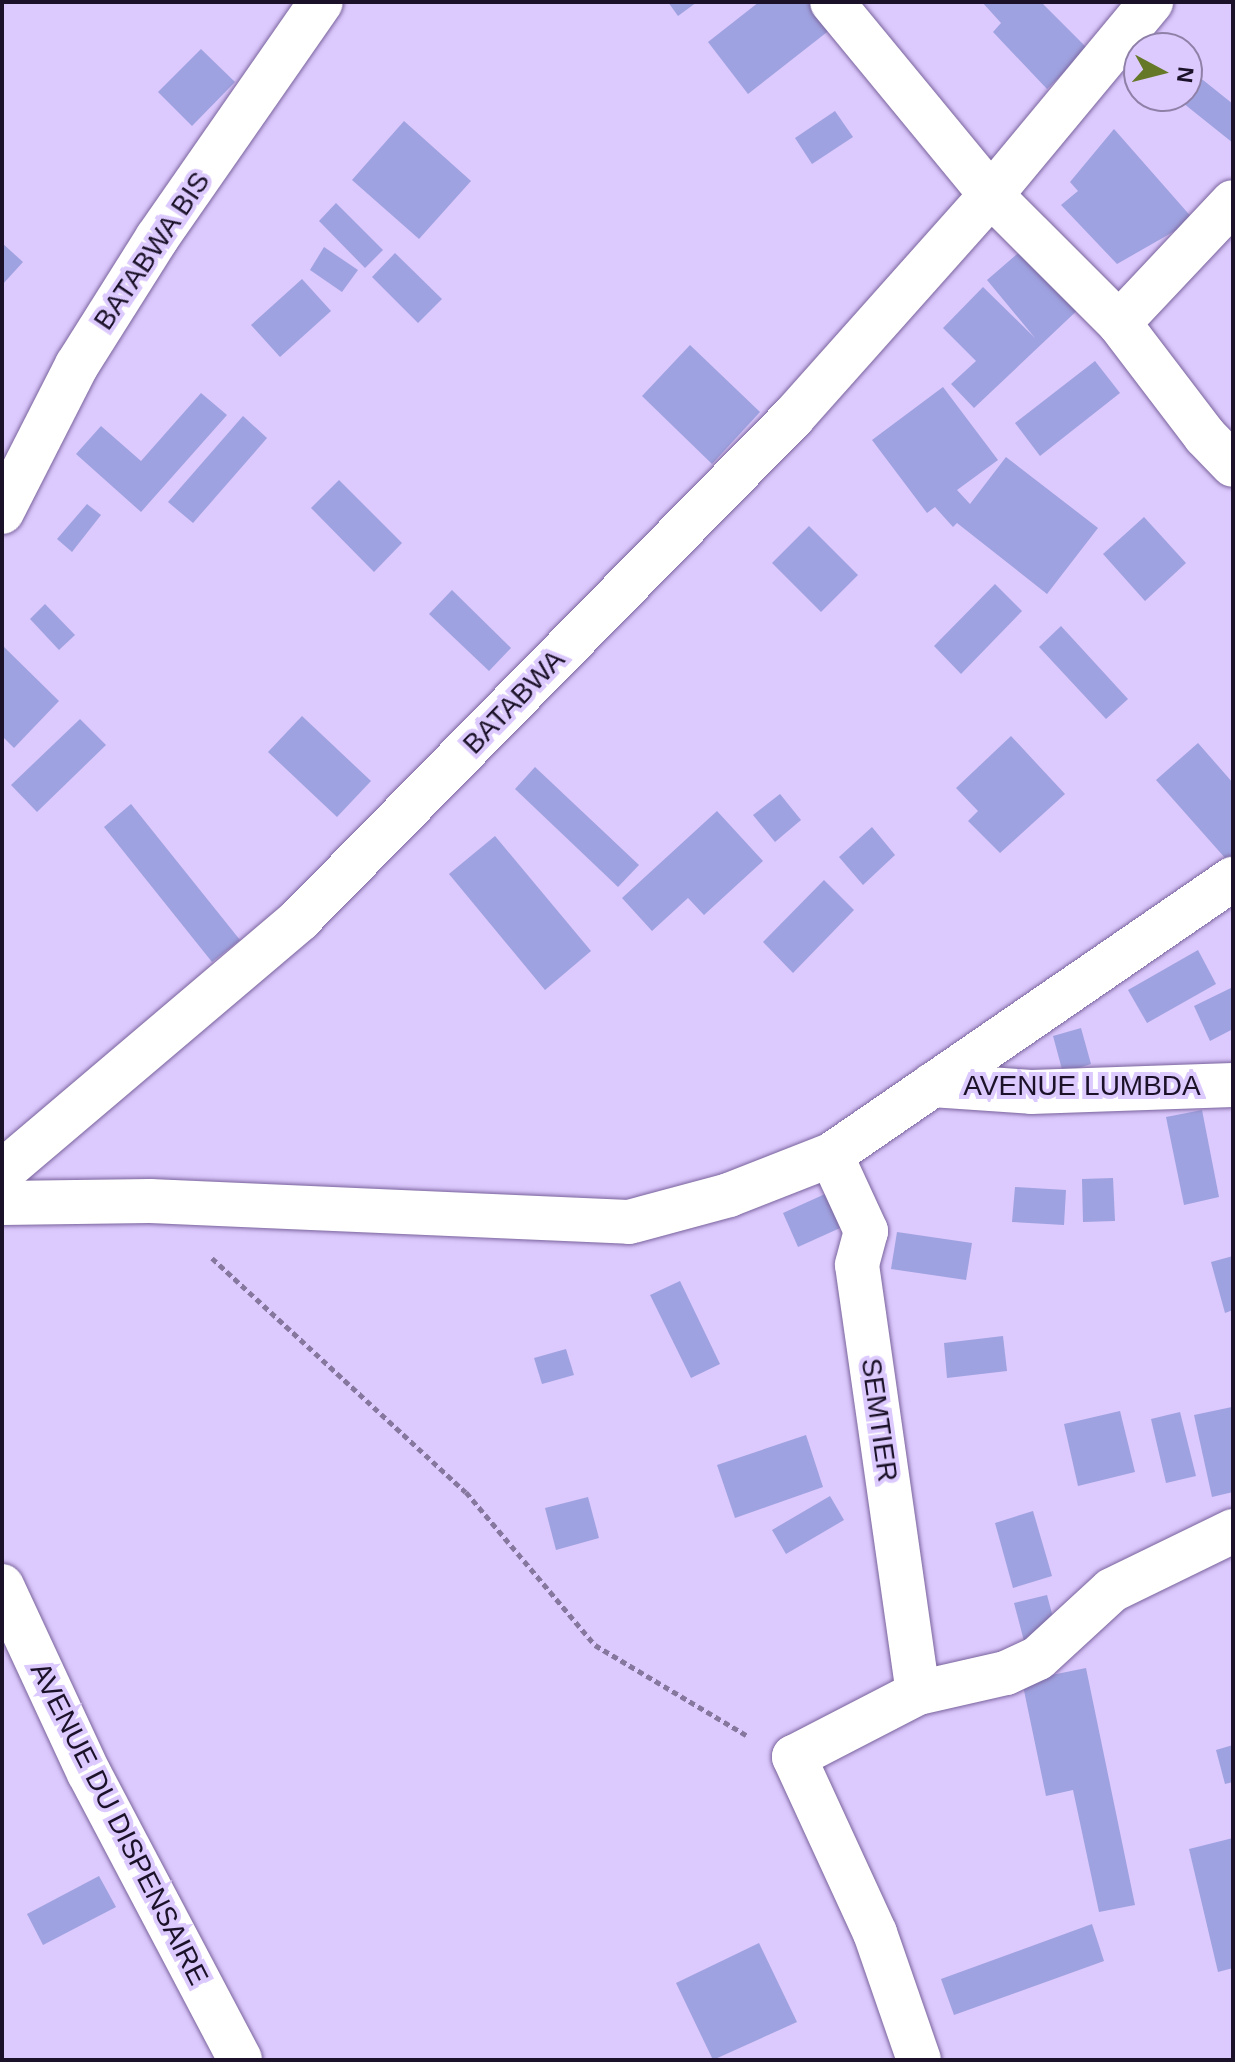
<!DOCTYPE html>
<style>
body{margin:0}
#map{position:relative;width:1235px;height:2062px;overflow:hidden;background:#dcc9fd;font-family:Helvetica,sans-serif}
div>[style]{position:absolute}
.building>*{inset:0;background:#9fa2e0}
.path>*{height:5px;margin-top:-2.5px;transform-origin:0;background:repeating-linear-gradient(90deg,#85779e 0 6px,transparent 0 10px)}
.roads{filter:drop-shadow(0 0 2px #79639c) drop-shadow(0 0 2px #79639c)}
.minor>*{height:44px;margin:-22px;padding:0 22px;transform-origin:22px;border-radius:22px;background:#fff}
span{translate:-50% -50%;white-space:nowrap;text-align:center;line-height:1.15;-webkit-text-stroke:8px #dcc9fd;paint-order:stroke}
.street-label{font-size:28px;color:#1b1229}
.frame{position:absolute;inset:0;border:4px solid #1b1229;pointer-events:none}
.north{position:absolute;left:1123px;top:32px;width:80px;height:80px;box-sizing:border-box;background:#dcc9fd;border:2px solid #8f80a8;border-radius:50%;rotate:97deg;font-size:22px;font-weight:700;line-height:32px;text-align:center;color:#1b1229}
.north::after{content:'';display:block;margin:auto;width:28px;height:36px;background:#657828;clip-path:polygon(50% 0,100% 100%,50% 72%,0 100%)}
</style>
<div id="map">
<div class="building">
<div style="clip-path:polygon(668px 2px,697px 2px,678px 16px)"></div>
<div style="clip-path:polygon(759px 2px,811px 2px,831px 29px,748px 94px,708px 42px)"></div>
<div style="clip-path:polygon(982px 2px,1041px 2px,1088px 49px,1047px 89px,993px 32px,1001px 23px)"></div>
<div style="clip-path:polygon(201px 49px,235px 82px,192px 126px,158px 92px)"></div>
<div style="clip-path:polygon(1198px 76px,1233px 104px,1233px 143px,1178px 99px,1187px 96px,1187px 89px)"></div>
<div style="clip-path:polygon(835px 111px,853px 137px,812px 164px,795px 138px)"></div>
<div style="clip-path:polygon(404px 121px,471px 181px,419px 239px,352px 180px)"></div>
<div style="clip-path:polygon(1114px 129px,1194px 220px,1117px 264px,1061px 205px,1078px 191px,1070px 182px)"></div>
<div style="clip-path:polygon(336px 203px,383px 250px,365px 268px,319px 221px)"></div>
<div style="clip-path:polygon(1031px 242px,1084px 304px,974px 408px,951px 384px,976px 361px,943px 328px,983px 287px,1035px 338px,987px 280px)"></div>
<div style="clip-path:polygon(2px 243px,23px 262px,2px 285px)"></div>
<div style="clip-path:polygon(324px 247px,358px 270px,342px 292px,310px 270px)"></div>
<div style="clip-path:polygon(395px 253px,442px 299px,418px 323px,372px 277px)"></div>
<div style="clip-path:polygon(302px 279px,331px 311px,280px 357px,251px 325px)"></div>
<div style="clip-path:polygon(690px 345px,760px 412px,712px 464px,642px 396px)"></div>
<div style="clip-path:polygon(1095px 361px,1120px 393px,1040px 456px,1015px 423px)"></div>
<div style="clip-path:polygon(943px 387px,998px 460px,957px 490px,970px 504px,1006px 457px,1098px 528px,1047px 594px,957px 523px,953px 527px,935px 507px,927px 513px,872px 440px)"></div>
<div style="clip-path:polygon(201px 393px,227px 415px,141px 512px,76px 454px,101px 426px,141px 461px)"></div>
<div style="clip-path:polygon(243px 416px,267px 438px,193px 523px,168px 502px)"></div>
<div style="clip-path:polygon(339px 480px,402px 543px,374px 572px,311px 508px)"></div>
<div style="clip-path:polygon(87px 504px,101px 515px,72px 552px,57px 539px)"></div>
<div style="clip-path:polygon(1144px 517px,1186px 563px,1145px 601px,1103px 554px)"></div>
<div style="clip-path:polygon(809px 526px,858px 575px,821px 612px,772px 563px)"></div>
<div style="clip-path:polygon(995px 584px,1022px 611px,961px 674px,934px 646px)"></div>
<div style="clip-path:polygon(452px 590px,511px 648px,489px 671px,429px 614px)"></div>
<div style="clip-path:polygon(45px 604px,75px 635px,59px 650px,30px 619px)"></div>
<div style="clip-path:polygon(1061px 626px,1128px 699px,1106px 719px,1039px 647px)"></div>
<div style="clip-path:polygon(2px 645px,59px 701px,14px 748px,2px 736px)"></div>
<div style="clip-path:polygon(302px 716px,371px 781px,337px 817px,268px 752px)"></div>
<div style="clip-path:polygon(80px 719px,106px 745px,37px 812px,11px 785px)"></div>
<div style="clip-path:polygon(1011px 736px,1065px 794px,1000px 853px,968px 821px,978px 811px,956px 788px)"></div>
<div style="clip-path:polygon(1198px 743px,1233px 783px,1233px 867px,1156px 780px)"></div>
<div style="clip-path:polygon(535px 767px,639px 865px,618px 887px,515px 789px)"></div>
<div style="clip-path:polygon(780px 794px,801px 820px,775px 842px,753px 815px)"></div>
<div style="clip-path:polygon(131px 804px,240px 940px,212px 962px,104px 827px)"></div>
<div style="clip-path:polygon(717px 811px,763px 861px,704px 915px,688px 898px,652px 931px,622px 898px)"></div>
<div style="clip-path:polygon(872px 827px,895px 855px,863px 885px,839px 857px)"></div>
<div style="clip-path:polygon(495px 836px,591px 951px,545px 990px,449px 874px)"></div>
<div style="clip-path:polygon(824px 880px,854px 910px,793px 973px,763px 942px)"></div>
<div style="clip-path:polygon(1198px 950px,1216px 984px,1147px 1023px,1128px 990px)"></div>
<div style="clip-path:polygon(1233px 987px,1233px 1029px,1210px 1041px,1194px 1006px)"></div>
<div style="clip-path:polygon(1081px 1028px,1091px 1064px,1063px 1073px,1053px 1036px)"></div>
<div style="clip-path:polygon(1202px 1110px,1219px 1197px,1184px 1205px,1166px 1117px)"></div>
<div style="clip-path:polygon(1113px 1178px,1115px 1221px,1083px 1222px,1082px 1179px)"></div>
<div style="clip-path:polygon(845px 1185px,860px 1219px,798px 1247px,783px 1213px)"></div>
<div style="clip-path:polygon(1015px 1187px,1066px 1190px,1064px 1225px,1012px 1222px)"></div>
<div style="clip-path:polygon(897px 1232px,972px 1243px,966px 1280px,891px 1269px)"></div>
<div style="clip-path:polygon(1233px 1256px,1233px 1310px,1225px 1313px,1211px 1262px)"></div>
<div style="clip-path:polygon(680px 1281px,720px 1364px,691px 1378px,650px 1295px)"></div>
<div style="clip-path:polygon(1003px 1336px,1007px 1371px,947px 1378px,944px 1343px)"></div>
<div style="clip-path:polygon(566px 1349px,574px 1375px,542px 1384px,534px 1358px)"></div>
<div style="clip-path:polygon(1232px 1407px,1233px 1492px,1212px 1497px,1194px 1415px)"></div>
<div style="clip-path:polygon(1120px 1411px,1135px 1472px,1078px 1486px,1064px 1424px)"></div>
<div style="clip-path:polygon(1180px 1412px,1196px 1476px,1166px 1483px,1151px 1419px)"></div>
<div style="clip-path:polygon(806px 1435px,823px 1487px,735px 1518px,717px 1465px)"></div>
<div style="clip-path:polygon(830px 1496px,844px 1520px,786px 1554px,772px 1530px)"></div>
<div style="clip-path:polygon(588px 1497px,599px 1538px,556px 1550px,545px 1508px)"></div>
<div style="clip-path:polygon(1033px 1511px,1052px 1576px,1013px 1588px,995px 1523px)"></div>
<div style="clip-path:polygon(1047px 1595px,1057px 1632px,1024px 1641px,1014px 1603px)"></div>
<div style="clip-path:polygon(1086px 1668px,1135px 1905px,1099px 1912px,1073px 1790px,1046px 1796px,1022px 1681px)"></div>
<div style="clip-path:polygon(1233px 1745px,1233px 1782px,1225px 1784px,1216px 1750px)"></div>
<div style="clip-path:polygon(1233px 1838px,1233px 1968px,1218px 1972px,1189px 1849px)"></div>
<div style="clip-path:polygon(99px 1876px,116px 1907px,43px 1945px,27px 1914px)"></div>
<div style="clip-path:polygon(1092px 1924px,1104px 1961px,954px 2015px,941px 1979px)"></div>
<div style="clip-path:polygon(759px 1943px,797px 2022px,713px 2060px,676px 1983px)"></div>
</div>
<div class="path">
<div style="left:212px;top:1258px;width:345px;rotate:42.7deg"></div>
<div style="left:466px;top:1492px;width:200px;rotate:49.9deg"></div>
<div style="left:595px;top:1645px;width:176px;rotate:30.8deg"></div>
</div>
<div class="roads">
<div class="minor">
<div style="left:832px;top:2px;width:250px;rotate:50.5deg"></div>
<div style="left:991px;top:195px;width:181px;rotate:45deg"></div>
<div style="left:1119px;top:323px;width:142px;rotate:52.7deg"></div>
<div style="left:1205px;top:436px;width:40px;rotate:46deg"></div>
<div style="left:1119px;top:323px;width:166px;rotate:-46.7deg"></div>
<div style="left:2px;top:512px;width:165px;rotate:-63deg"></div>
<div style="left:77px;top:365px;width:150px;rotate:-57.8deg"></div>
<div style="left:157px;top:238px;width:287px;rotate:-55.2deg"></div>
<div style="left:932px;top:1085px;width:99px;rotate:4deg"></div>
<div style="left:1031px;top:1092px;width:202px;rotate:-2deg"></div>
<div style="left:831px;top:1155px;width:84px;rotate:65.3deg"></div>
<div style="left:866px;top:1231px;width:35px;rotate:105deg"></div>
<div style="left:857px;top:1265px;width:432px;rotate:81.9deg"></div>
<div style="left:2px;top:1172px;width:391px;rotate:-40.3deg"></div>
<div style="left:300px;top:919px;width:704px;rotate:-45.52deg"></div>
<div style="left:793px;top:417px;width:297px;rotate:-48.3deg"></div>
<div style="left:991px;top:195px;width:251px;rotate:-50.3deg"></div>
<div style="left:2px;top:1203px;width:148px;rotate:-0.8deg"></div>
<div style="left:150px;top:1201px;width:479px;rotate:2.5deg"></div>
<div style="left:629px;top:1222px;width:104px;rotate:-15.1deg"></div>
<div style="left:729px;top:1195px;width:110px;rotate:-21.4deg"></div>
<div style="left:831px;top:1155px;width:488px;rotate:-34.5deg"></div>
<div style="left:2px;top:1586px;width:206px;rotate:65.1deg"></div>
<div style="left:89px;top:1773px;width:324px;rotate:62.2deg"></div>
<div style="left:919px;top:2060px;width:134px;rotate:-109.1deg"></div>
<div style="left:875px;top:1933px;width:194px;rotate:-114.7deg"></div>
<div style="left:794px;top:1757px;width:140px;rotate:-27.3deg"></div>
<div style="left:918px;top:1693px;width:90px;rotate:-12.8deg"></div>
<div style="left:1006px;top:1673px;width:35px;rotate:-25deg"></div>
<div style="left:1038px;top:1658px;width:100px;rotate:-42.6deg"></div>
<div style="left:1112px;top:1590px;width:135px;rotate:-26deg"></div>
</div>
</div>
<div class="street-label">
<span style="left:152px;top:251px;rotate:-56deg">BATABWA BIS</span>
<span style="left:514px;top:702px;rotate:-46deg">BATABWA</span>
<span style="left:1082px;top:1086px">AVENUE LUMBDA</span>
<span style="left:879px;top:1420px;rotate:82deg">SEMTIER</span>
<span style="left:119px;top:1824px;rotate:63deg">AVENUE DU DISPENSAIRE</span>
</div>
<div class="frame"></div>
<div class="north">N</div>
</div>
